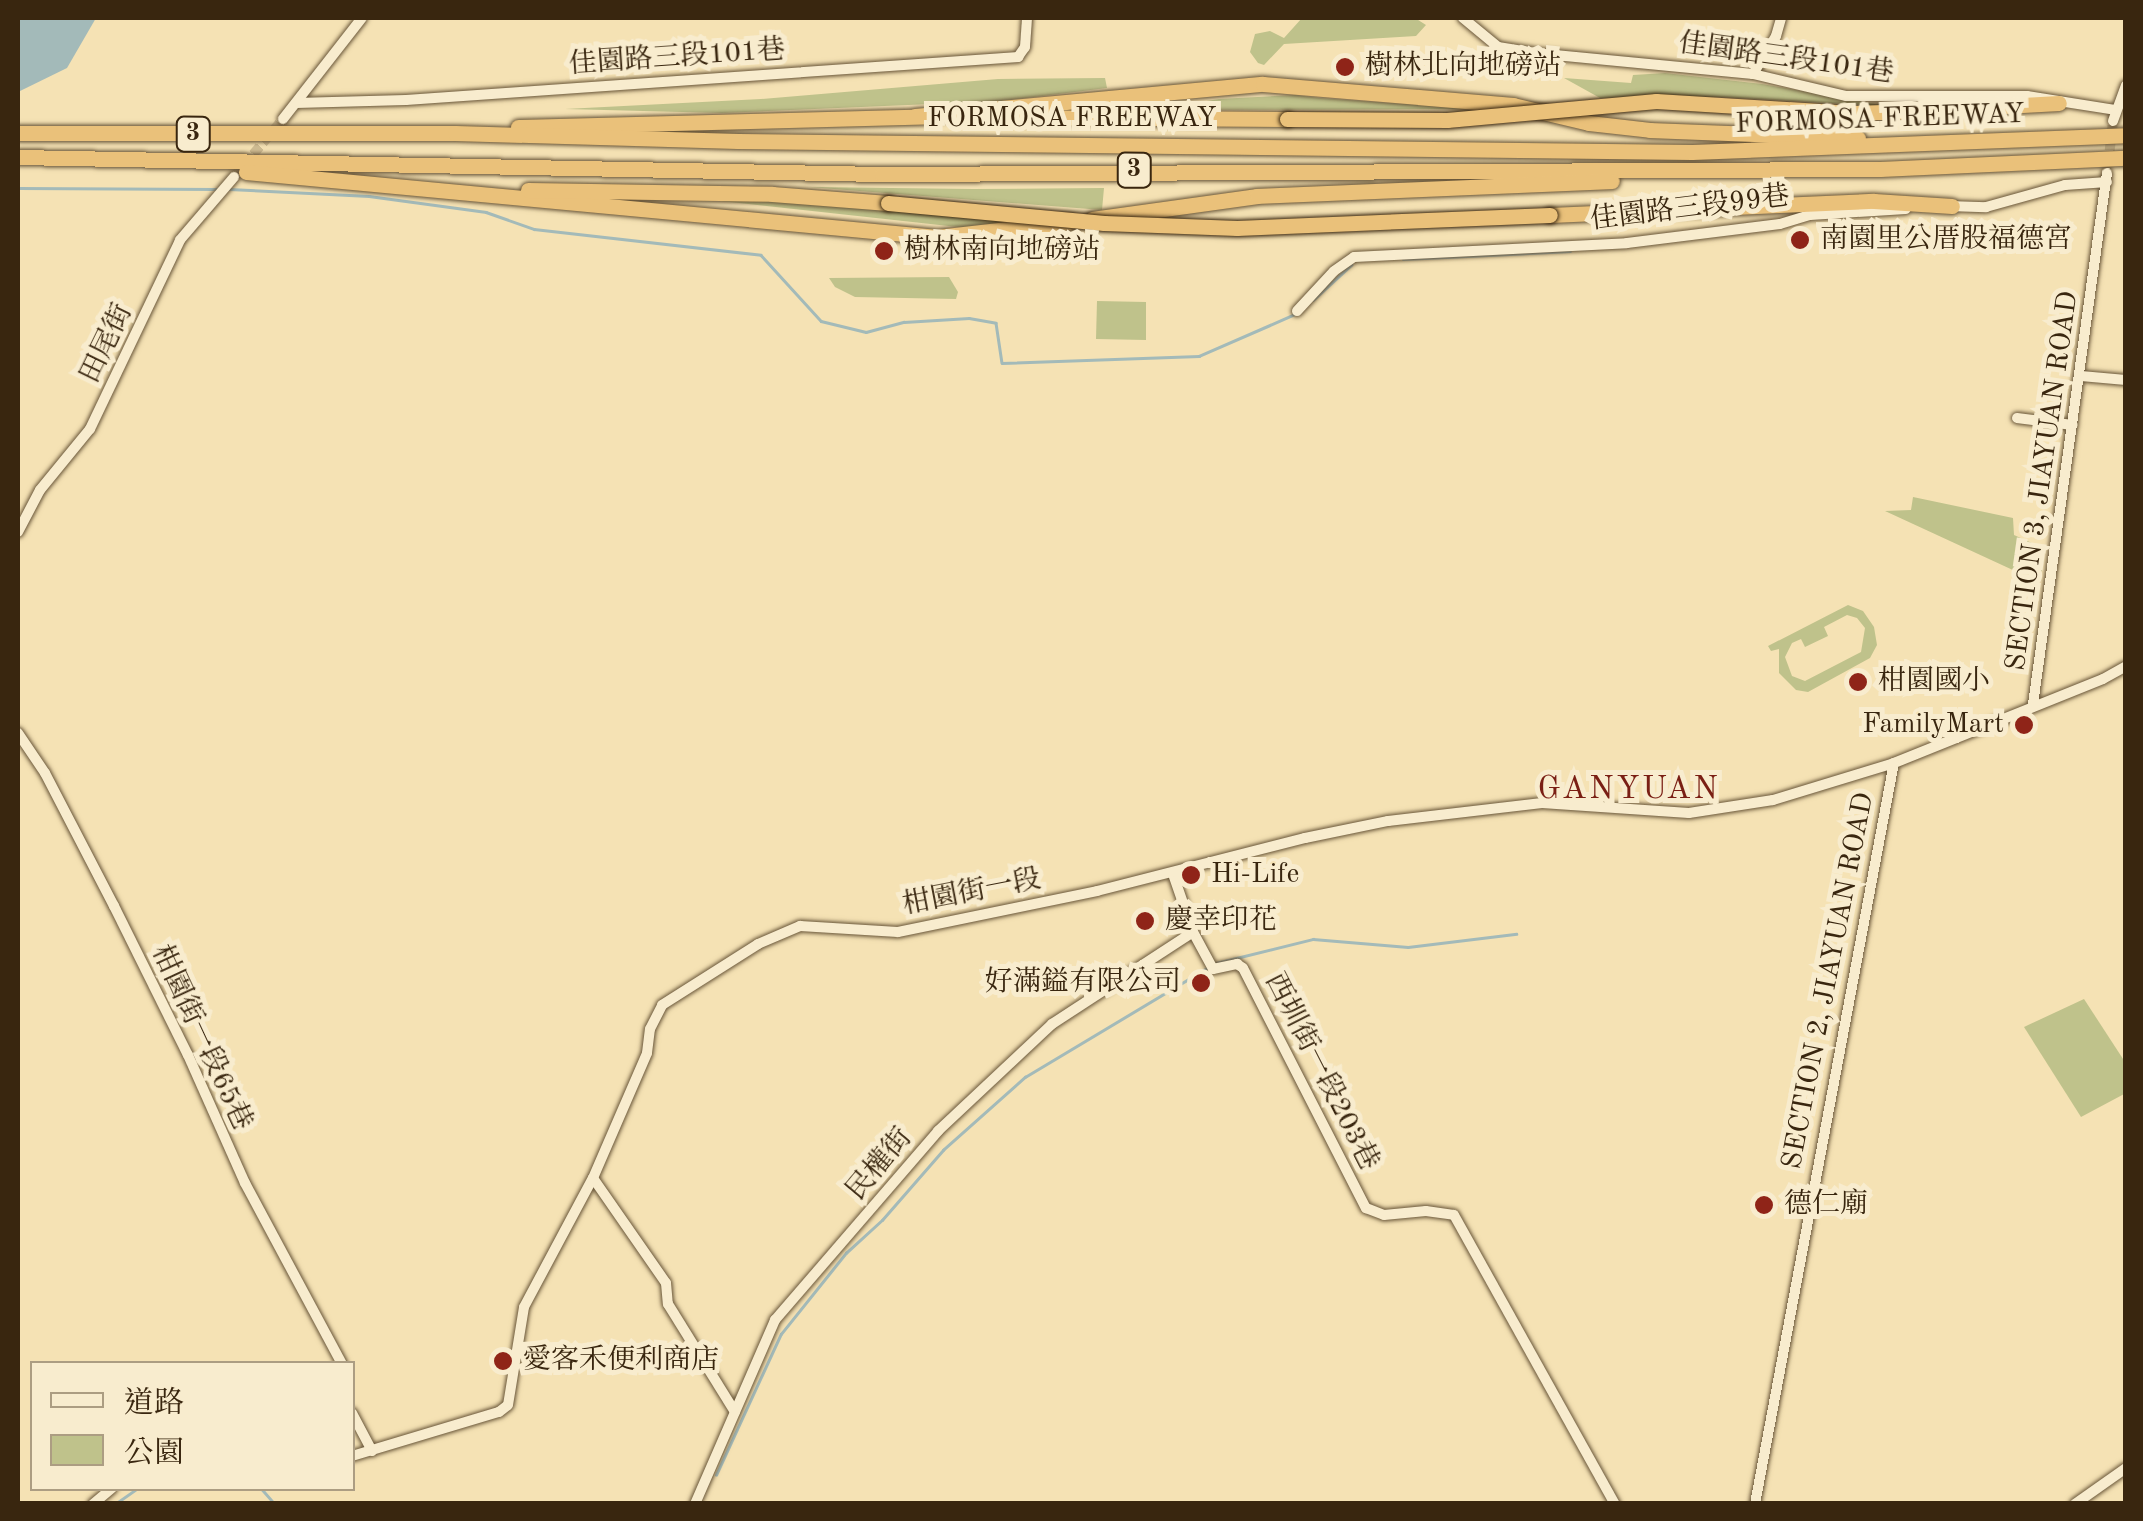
<!DOCTYPE html>
<meta charset="utf-8">
<style>
body{margin:0}
#map{position:relative;width:2143px;height:1521px;overflow:hidden;background:#f5e2b4;font-family:"Old Standard TT","Noto Serif TC",serif}
div>[style]{position:absolute}
.green>*{inset:0;background:#bfc28b}
.water>*{inset:0;background:#a3bab9}
.stream>*{height:2.5px;margin:-1.25px;padding:0 1.25px;transform-origin:1.25px;border-radius:1.25px;background:#a3bab9}
.minor-tunnel>*{height:10px;margin-top:-5px;transform-origin:0;background:repeating-linear-gradient(90deg,#cfbc93 0 10px,transparent 0 15px)}
.roads{filter:drop-shadow(0 0 2px #685538) drop-shadow(0 0 2px #685538)}
.minor>*{height:10px;margin:-5px;padding:0 5px;transform-origin:5px;border-radius:5px;background:#f8ecce}
.highway>*{height:15px;margin:-7.5px;padding:0 7.5px;transform-origin:7.5px;border-radius:7.5px;background:#eac17a}
.bridges{filter:drop-shadow(0 0 2px #39260f) drop-shadow(0 0 2px #39260f)}
.highway-bridge>*{height:15px;margin:-7.5px;padding:0 7.5px;transform-origin:7.5px;border-radius:7.5px;background:#eac17a}
.dots>*{width:28px;height:28px;translate:-50% -50%;box-sizing:border-box;border:5px solid #f8ecce;border-radius:50%}
span{translate:-50% -50%;white-space:nowrap;text-align:center;line-height:1.15;-webkit-text-stroke:10px #f8ecce;paint-order:stroke}
.shield-label span{padding:2px 8px;background:#f8ecce;border:2px solid;border-radius:8px;-webkit-text-stroke-width:0}
.shield-label{font-size:25px;color:#39260f;font-weight:700}
.street-label{font-size:28px;color:#39260f}
.poi-label{font-size:28px;color:#39260f}
.left{translate:0 -50%;text-align:left}
.right{translate:-100% -50%;text-align:right}
.quarter-label{font-size:32px;color:#7a1f14;letter-spacing:2.5px}
.frame{position:absolute;inset:0;border:20px solid #39260f;pointer-events:none}
.legend{position:absolute;left:30px;top:1361px;width:325px;height:130px;box-sizing:border-box;background:#f8ecce;border:2px solid #ac9d82;margin:0;padding:12px 18px;list-style:none;font-size:30px;color:#39260f}
.legend li{display:flex;align-items:center;gap:20px;height:50px}
.legend b{width:50px;border:2px solid #ac9d82}
</style>
<div id="map">
<div class="green">
<div style="clip-path:polygon(1302px 18px,1415px 18px,1426px 25px,1416px 36px,1284px 44px,1264px 65px,1258px 63px,1250px 52px,1255px 34px,1270px 31px,1284px 38px)"></div>
<div style="clip-path:polygon(1665px 73px,1762px 84px,1886px 106px,1719px 97px,1600px 98px,1564px 78px,1631px 83px,1633px 75px)"></div>
<div style="clip-path:polygon(1105px 78px,1107px 88px,1001px 101px,722px 113px,565px 109px,761px 99px,998px 79px)"></div>
<div style="clip-path:polygon(1295px 95px,1320px 98px,1476px 109px,1152px 110px,1219px 99px)"></div>
<div style="clip-path:polygon(809px 187px,973px 189px,1104px 188px,1102px 210px)"></div>
<div style="clip-path:polygon(785px 199px,1032px 222px,976px 229px,721px 201px)"></div>
<div style="clip-path:polygon(949px 277px,958px 292px,956px 299px,855px 297px,835px 287px,829px 278px)"></div>
<div style="clip-path:polygon(1097px 301px,1146px 302px,1146px 340px,1096px 339px)"></div>
<div style="clip-path:polygon(1913px 497px,2013px 518px,2014px 535px,2045px 549px,2042px 571px,2031px 575px,2015px 571px,1885px 511px,1911px 510px)"></div>
<div style="clip-path:polygon(evenodd,1848px 605px,1863px 611px,1874px 627px,1877px 645px,1870px 658px,1808px 692px,1796px 690px,1779px 673px,1779px 649px,1771px 651px,1768px 646px,1848px 605px,1847px 615px,1857px 618px,1865px 628px,1861px 652px,1805px 681px,1792px 676px,1785px 657px,1792px 643px,1801px 639px,1805px 647px,1828px 636px,1824px 627px,1847px 615px)"></div>
<div style="clip-path:polygon(2084px 999px,2125px 1062px,2126px 1093px,2081px 1117px,2024px 1027px)"></div>
</div>
<div class="water">
<div style="clip-path:polygon(18px 18px,96px 18px,67px 68px,18px 92px)"></div>
</div>
<div class="stream">
<div style="left:18px;top:188px;width:198px;rotate:0.3deg"></div>
<div style="left:229px;top:189px;width:140px;rotate:2.9deg"></div>
<div style="left:369px;top:196px;width:118px;rotate:7.8deg"></div>
<div style="left:486px;top:212px;width:51px;rotate:19.5deg"></div>
<div style="left:534px;top:229px;width:228px;rotate:6.5deg"></div>
<div style="left:761px;top:255px;width:89px;rotate:47.7deg"></div>
<div style="left:821px;top:321px;width:46px;rotate:13.7deg"></div>
<div style="left:866px;top:332px;width:39px;rotate:-15deg"></div>
<div style="left:904px;top:322px;width:65px;rotate:-3.5deg"></div>
<div style="left:969px;top:318px;width:27px;rotate:10deg"></div>
<div style="left:996px;top:323px;width:40px;rotate:81.5deg"></div>
<div style="left:1002px;top:363px;width:197px;rotate:-2deg"></div>
<div style="left:1199px;top:356px;width:105px;rotate:-23.6deg"></div>
<div style="left:1403px;top:259px;width:167px;rotate:-2.7deg"></div>
<div style="left:1313px;top:300px;width:52px;rotate:-42.6deg"></div>
<div style="left:1216px;top:963px;width:100px;rotate:-13.9deg"></div>
<div style="left:1313px;top:939px;width:95px;rotate:4.8deg"></div>
<div style="left:1408px;top:947px;width:109px;rotate:-6.9deg"></div>
<div style="left:716px;top:1475px;width:155px;rotate:-65.3deg"></div>
<div style="left:781px;top:1334px;width:104px;rotate:-51.3deg"></div>
<div style="left:846px;top:1253px;width:49px;rotate:-42.5deg"></div>
<div style="left:882px;top:1220px;width:93px;rotate:-48.9deg"></div>
<div style="left:943px;top:1150px;width:110px;rotate:-41.7deg"></div>
<div style="left:1025px;top:1077px;width:214px;rotate:-30.9deg"></div>
<div style="left:261px;top:1488px;width:18px;rotate:49deg"></div>
<div style="left:273px;top:1502px;width:53px;rotate:2.2deg"></div>
<div style="left:115px;top:1504px;width:28px;rotate:-35deg"></div>
</div>
<div class="minor-tunnel">
<div style="left:2108px;top:165px;width:44px;rotate:-83.5deg"></div>
<div style="left:234px;top:177px;width:76px;rotate:-49.8deg"></div>
</div>
<div class="roads">
<div class="minor">
<div style="left:1463px;top:18px;width:45px;rotate:39.6deg"></div>
<div style="left:1498px;top:47px;width:36px;rotate:9deg"></div>
<div style="left:1534px;top:53px;width:220px;rotate:5.5deg"></div>
<div style="left:1753px;top:74px;width:96px;rotate:13.3deg"></div>
<div style="left:1846px;top:96px;width:181px"></div>
<div style="left:2027px;top:96px;width:89px;rotate:9deg"></div>
<div style="left:1753px;top:74px;width:44px;rotate:-58.8deg"></div>
<div style="left:1776px;top:36px;width:19px;rotate:-74deg"></div>
<div style="left:296px;top:103px;width:110px;rotate:-1.6deg"></div>
<div style="left:406px;top:100px;width:614px;rotate:-4.02deg"></div>
<div style="left:1018px;top:57px;width:12px;rotate:-55deg"></div>
<div style="left:1025px;top:47px;width:29px;rotate:-86deg"></div>
<div style="left:283px;top:119px;width:128px;rotate:-52deg"></div>
<div style="left:2113px;top:121px;width:38px;rotate:-70deg"></div>
<div style="left:1948px;top:206px;width:38px;rotate:2deg"></div>
<div style="left:1986px;top:207px;width:82px;rotate:-15.6deg"></div>
<div style="left:2065px;top:185px;width:42px;rotate:-4.1deg"></div>
<div style="left:1297px;top:311px;width:54px;rotate:-47.2deg"></div>
<div style="left:1334px;top:271px;width:24px;rotate:-35deg"></div>
<div style="left:1354px;top:257px;width:273px;rotate:-2.9deg"></div>
<div style="left:1627px;top:243px;width:154px;rotate:-7.1deg"></div>
<div style="left:1780px;top:224px;width:31px;rotate:-17deg"></div>
<div style="left:1810px;top:215px;width:96px;rotate:-3.6deg"></div>
<div style="left:2081px;top:376px;width:45px;rotate:5.1deg"></div>
<div style="left:2017px;top:418px;width:56px;rotate:7.1deg"></div>
<div style="left:18px;top:532px;width:47px;rotate:-62.4deg"></div>
<div style="left:40px;top:490px;width:79px;rotate:-50.7deg"></div>
<div style="left:90px;top:429px;width:209px;rotate:-64.5deg"></div>
<div style="left:180px;top:240px;width:83px;rotate:-49.4deg"></div>
<div style="left:2033px;top:704px;width:536px;rotate:-82.07deg"></div>
<div style="left:18px;top:733px;width:48px;rotate:56deg"></div>
<div style="left:45px;top:773px;width:150px;rotate:62.6deg"></div>
<div style="left:114px;top:906px;width:166px;rotate:63.6deg"></div>
<div style="left:188px;top:1055px;width:140px;rotate:66deg"></div>
<div style="left:245px;top:1183px;width:205px;rotate:61.8deg"></div>
<div style="left:1173px;top:874px;width:61px;rotate:71deg"></div>
<div style="left:1193px;top:932px;width:42px;rotate:61.6deg"></div>
<div style="left:1213px;top:969px;width:25px;rotate:-12deg"></div>
<div style="left:1237px;top:964px;width:7px;rotate:34deg"></div>
<div style="left:1243px;top:968px;width:270px;rotate:62.9deg"></div>
<div style="left:1366px;top:1208px;width:19px;rotate:21deg"></div>
<div style="left:1384px;top:1215px;width:42px;rotate:-5.4deg"></div>
<div style="left:1426px;top:1211px;width:28px;rotate:8deg"></div>
<div style="left:1454px;top:1215px;width:331px;rotate:60.9deg"></div>
<div style="left:593px;top:1178px;width:128px;rotate:55.2deg"></div>
<div style="left:666px;top:1283px;width:21px;rotate:85deg"></div>
<div style="left:668px;top:1304px;width:127px;rotate:58.2deg"></div>
<div style="left:352px;top:1413px;width:43px;rotate:62.2deg"></div>
<div style="left:352px;top:1456px;width:153px;rotate:-16.7deg"></div>
<div style="left:499px;top:1412px;width:11px;rotate:-38deg"></div>
<div style="left:508px;top:1405px;width:99px;rotate:-80.7deg"></div>
<div style="left:524px;top:1307px;width:146px;rotate:-61.9deg"></div>
<div style="left:593px;top:1178px;width:136px;rotate:-66.6deg"></div>
<div style="left:647px;top:1053px;width:24px;rotate:-83deg"></div>
<div style="left:650px;top:1029px;width:27px;rotate:-63deg"></div>
<div style="left:662px;top:1005px;width:114px;rotate:-32.4deg"></div>
<div style="left:758px;top:944px;width:46px;rotate:-23.2deg"></div>
<div style="left:800px;top:926px;width:98px;rotate:3.5deg"></div>
<div style="left:898px;top:932px;width:203px;rotate:-11.6deg"></div>
<div style="left:1097px;top:891px;width:215px;rotate:-14.3deg"></div>
<div style="left:1305px;top:838px;width:85px;rotate:-11.6deg"></div>
<div style="left:1388px;top:821px;width:155px;rotate:-6.7deg"></div>
<div style="left:1542px;top:803px;width:147px;rotate:3.9deg"></div>
<div style="left:1689px;top:813px;width:85px;rotate:-8.8deg"></div>
<div style="left:1773px;top:800px;width:127px;rotate:-17deg"></div>
<div style="left:1894px;top:763px;width:225px;rotate:-21.9deg"></div>
<div style="left:2103px;top:679px;width:26px;rotate:-29deg"></div>
<div style="left:93px;top:1504px;width:25px;rotate:-40deg"></div>
<div style="left:695px;top:1504px;width:201px;rotate:-66.5deg"></div>
<div style="left:775px;top:1320px;width:250px;rotate:-49.2deg"></div>
<div style="left:938px;top:1131px;width:156px;rotate:-43.2deg"></div>
<div style="left:1052px;top:1024px;width:168px;rotate:-33.1deg"></div>
<div style="left:1755px;top:1504px;width:754px;rotate:-79.38deg"></div>
<div style="left:2075px;top:1504px;width:62px;rotate:-35.2deg"></div>
</div>
<div class="highway">
<div style="left:1913px;top:111px;width:146px;rotate:-3.1deg"></div>
<div style="left:915px;top:116px;width:349px;rotate:-5.3deg"></div>
<div style="left:1263px;top:84px;width:251px;rotate:4.8deg"></div>
<div style="left:1513px;top:105px;width:78px;rotate:13.3deg"></div>
<div style="left:1589px;top:123px;width:61px;rotate:6.5deg"></div>
<div style="left:1650px;top:130px;width:208px;rotate:2.2deg"></div>
<div style="left:998px;top:117px;width:289px;rotate:0.4deg"></div>
<div style="left:518px;top:127px;width:407px;rotate:-1.5deg"></div>
<div style="left:18px;top:133px;width:437px"></div>
<div style="left:455px;top:133px;width:283px;rotate:1.6deg"></div>
<div style="left:738px;top:141px;width:954px;rotate:0.66deg"></div>
<div style="left:1692px;top:152px;width:434px;rotate:-2.2deg"></div>
<div style="left:18px;top:157px;width:864px;rotate:1.13deg"></div>
<div style="left:882px;top:174px;width:998px;rotate:-0.29deg"></div>
<div style="left:1880px;top:169px;width:246px;rotate:-2.6deg"></div>
<div style="left:246px;top:172px;width:694px;rotate:5.37deg"></div>
<div style="left:937px;top:237px;width:133px;rotate:-6.5deg"></div>
<div style="left:528px;top:190px;width:244px;rotate:0.9deg"></div>
<div style="left:772px;top:194px;width:116px;rotate:4.4deg"></div>
<div style="left:1550px;top:215px;width:324px;rotate:-2.5deg"></div>
<div style="left:1874px;top:201px;width:78px;rotate:3.7deg"></div>
<div style="left:1092px;top:219px;width:167px;rotate:-7.9deg"></div>
<div style="left:1257px;top:196px;width:355px;rotate:-2.4deg"></div>
</div>
</div>
<div class="bridges">
<div class="highway-bridge">
<div style="left:1287px;top:119px;width:160px;rotate:0.4deg"></div>
<div style="left:1447px;top:120px;width:210px;rotate:-5.2deg"></div>
<div style="left:1656px;top:101px;width:196px;rotate:3.5deg"></div>
<div style="left:1852px;top:113px;width:61px;rotate:-1.9deg"></div>
<div style="left:888px;top:203px;width:217px;rotate:5.3deg"></div>
<div style="left:1104px;top:223px;width:133px;rotate:2.2deg"></div>
<div style="left:1237px;top:228px;width:313px;rotate:-2.4deg"></div>
</div>
</div>
<div class="dots">
<div style="left:1345px;top:67px;background:#8f2418"></div>
<div style="left:1800px;top:240px;background:#8f2418"></div>
<div style="left:884px;top:251px;background:#8f2418"></div>
<div style="left:1858px;top:682px;background:#8f2418"></div>
<div style="left:2024px;top:725px;background:#8f2418"></div>
<div style="left:1191px;top:875px;background:#8f2418"></div>
<div style="left:1145px;top:921px;background:#8f2418"></div>
<div style="left:1201px;top:983px;background:#8f2418"></div>
<div style="left:1764px;top:1205px;background:#8f2418"></div>
<div style="left:503px;top:1361px;background:#8f2418"></div>
</div>
<div class="shield-label">
<span style="left:193px;top:134px">3</span>
<span style="left:1134px;top:170px">3</span>
</div>
<div class="street-label">
<span style="left:677px;top:58px;rotate:-4deg">佳園路三段101巷</span>
<span style="left:1786px;top:59px;rotate:8deg">佳園路三段101巷</span>
<span style="left:1072px;top:119px">FORMOSA FREEWAY</span>
<span style="left:1880px;top:120px;rotate:-2deg">FORMOSA FREEWAY</span>
<span style="left:1690px;top:209px;rotate:-7deg">佳園路三段99巷</span>
<span style="left:107px;top:344px;rotate:-64deg">田尾街</span>
<span style="left:2043px;top:481px;rotate:-82deg">SECTION 3, JIAYUAN ROAD</span>
<span style="left:972px;top:893px;rotate:-11deg">柑園街一段</span>
<span style="left:1829px;top:981px;rotate:-79deg">SECTION 2, JIAYUAN ROAD</span>
<span style="left:201px;top:1038px;rotate:65deg">柑園街一段65巷</span>
<span style="left:1321px;top:1072px;rotate:63deg">西圳街一段203巷</span>
<span style="left:880px;top:1165px;rotate:-50deg">民權街</span>
</div>
<div class="poi-label">
<span class="left" style="left:1365px;top:67px">樹林北向地磅站</span>
<span class="left" style="left:1820px;top:240px">南園里公厝股福德宮</span>
<span class="left" style="left:904px;top:251px">樹林南向地磅站</span>
<span class="left" style="left:1878px;top:682px">柑園國小</span>
<span class="right" style="left:2004px;top:725px">FamilyMart</span>
<span class="left" style="left:1211px;top:875px">Hi-Life</span>
<span class="left" style="left:1165px;top:921px">慶幸印花</span>
<span class="right" style="left:1181px;top:983px">好滿鎰有限公司</span>
<span class="left" style="left:1784px;top:1205px">德仁廟</span>
<span class="left" style="left:523px;top:1361px">愛客禾便利商店</span>
</div>
<div class="quarter-label">
<span style="left:1629px;top:790px">GANYUAN</span>
</div>
<div class="frame"></div>
<ul class="legend">
<li><b style="height:12px;background:#f8ecce"></b>道路</li>
<li><b style="height:28px;background:#bfc28b"></b>公園</li>
</ul>
</div>
